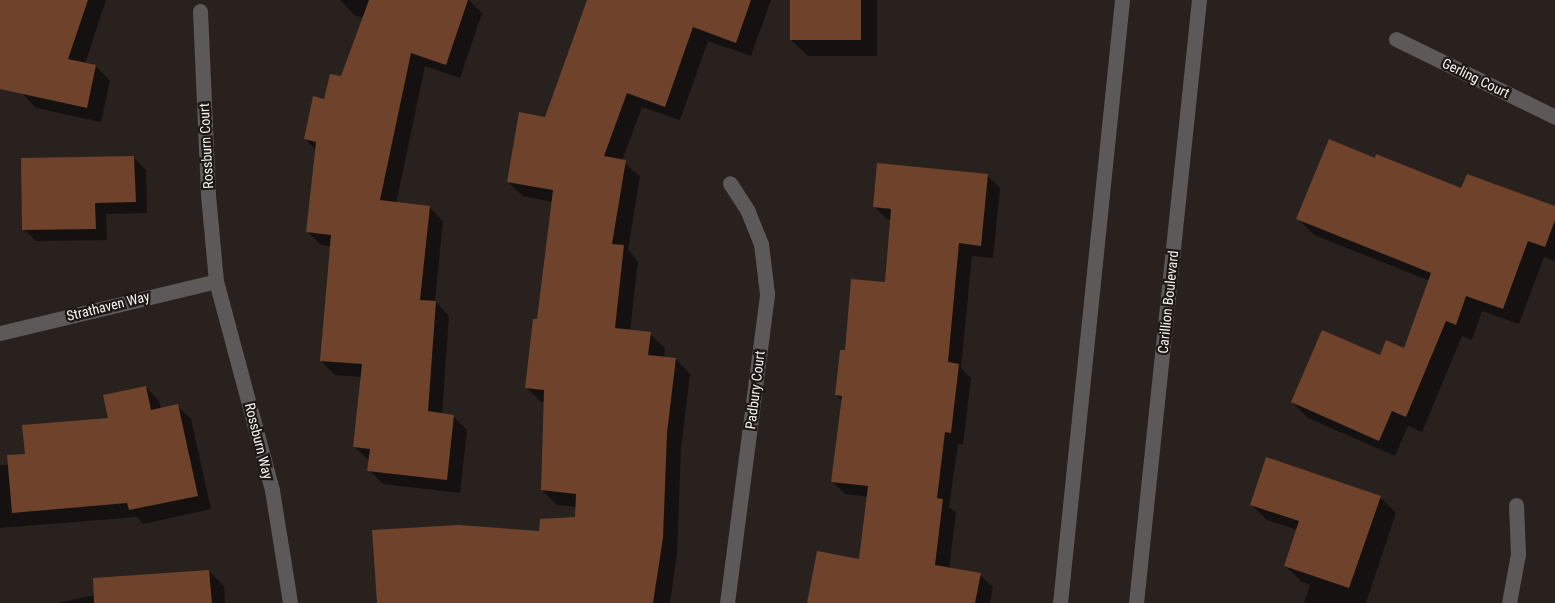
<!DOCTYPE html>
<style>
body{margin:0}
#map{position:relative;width:1555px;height:603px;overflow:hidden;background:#28211e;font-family:"Roboto Condensed",sans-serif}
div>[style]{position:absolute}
.shadow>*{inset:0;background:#0007}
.building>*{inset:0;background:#6e422b}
.street>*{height:15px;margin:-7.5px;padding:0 7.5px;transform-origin:7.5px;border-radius:7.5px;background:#5d5958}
span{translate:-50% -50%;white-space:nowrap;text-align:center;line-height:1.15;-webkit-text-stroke:4.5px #1e1815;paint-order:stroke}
.street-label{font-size:14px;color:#f6f2ef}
</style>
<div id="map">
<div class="shadow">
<div style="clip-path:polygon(0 0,106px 0,85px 64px,96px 66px,110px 81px,101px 122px,36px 108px,22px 93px,0 58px)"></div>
<div style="clip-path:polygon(340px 0,469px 0,482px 13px,460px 78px,425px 66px,396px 204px,429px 207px,443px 221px,435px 301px,449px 316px,442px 415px,453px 416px,467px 430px,460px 493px,383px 484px,369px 470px,370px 461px,354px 447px,362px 377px,335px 375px,321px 361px,331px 246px,321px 245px,307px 231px,316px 150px,305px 139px,325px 100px,342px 77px,364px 18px,354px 15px)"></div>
<div style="clip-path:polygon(622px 0,771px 0,751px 56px,708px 41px,680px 120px,642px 107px,622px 161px,640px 176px,628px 250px,638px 261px,630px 331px,650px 334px,665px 348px,664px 358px,676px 359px,690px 374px,681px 449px,677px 554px,670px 603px,378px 603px,576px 518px,577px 507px,557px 505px,542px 490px,545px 402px,541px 402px,526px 387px,538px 321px,552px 202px,523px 196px,508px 182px,546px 118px)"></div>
<div style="clip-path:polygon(791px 0,877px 0,877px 56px,808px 56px,791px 40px)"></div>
<div style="clip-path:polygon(134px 158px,146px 170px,147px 213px,106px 214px,107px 240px,36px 241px,24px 229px)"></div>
<div style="clip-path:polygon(1376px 159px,1462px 190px,1555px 208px,1555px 261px,1544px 257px,1519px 324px,1482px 311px,1472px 340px,1462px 336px,1422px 432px,1408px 426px,1395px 456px,1308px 418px,1292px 402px,1380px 357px,1405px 350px,1430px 281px,1314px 235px,1298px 219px)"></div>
<div style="clip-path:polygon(987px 175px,1000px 188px,993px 258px,972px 256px,961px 368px,971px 378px,963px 445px,958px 444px,949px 507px,956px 513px,949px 569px,980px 575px,993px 587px,990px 603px,808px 603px,860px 560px,868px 497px,845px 494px,832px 481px,843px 401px,836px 395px,846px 351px,886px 283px,891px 220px,887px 219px,874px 206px)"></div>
<div style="clip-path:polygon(146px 387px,159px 401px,161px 409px,177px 406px,191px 419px,211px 509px,143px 524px,137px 517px,0 528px,0 465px,9px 465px,110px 419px)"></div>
<div style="clip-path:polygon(1380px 497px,1396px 513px,1366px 603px,1304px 603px,1310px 585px,1302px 582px,1285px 566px,1298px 530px,1267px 520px,1251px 504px)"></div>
<div style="clip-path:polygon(209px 571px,224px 586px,225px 603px,57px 603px)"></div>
</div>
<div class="building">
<div style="clip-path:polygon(0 0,88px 0,68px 59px,96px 65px,87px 108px,0 89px)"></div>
<div style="clip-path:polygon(369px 0,468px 0,446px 65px,411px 53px,380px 200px,430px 206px,420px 300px,436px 301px,428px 411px,454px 415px,447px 480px,367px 471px,370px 449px,353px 447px,362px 364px,320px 361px,331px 235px,306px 232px,316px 142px,304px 139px,313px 96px,324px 99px,330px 74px,341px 76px)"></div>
<div style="clip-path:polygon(587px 0,751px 0,736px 43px,693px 27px,665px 107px,627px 93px,604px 156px,626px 160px,612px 244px,624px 245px,615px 328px,651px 332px,648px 355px,676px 358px,667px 433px,663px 538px,653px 603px,377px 603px,372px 530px,459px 525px,539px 531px,540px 519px,575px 517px,576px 494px,541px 490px,544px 390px,525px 388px,533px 319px,537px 319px,553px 190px,507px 182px,519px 112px,545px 117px)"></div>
<div style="clip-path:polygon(790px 0,861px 0,861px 40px,790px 40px)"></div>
<div style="clip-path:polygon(1329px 139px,1375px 158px,1376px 154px,1461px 188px,1467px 174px,1555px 206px,1555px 220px,1545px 247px,1528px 241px,1503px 309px,1466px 296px,1456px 325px,1446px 321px,1406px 417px,1392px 411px,1379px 441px,1291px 402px,1322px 330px,1380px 355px,1386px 340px,1404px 348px,1431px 273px,1296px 219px)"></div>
<div style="clip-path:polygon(134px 156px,136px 202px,95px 203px,96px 229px,22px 230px,21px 158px)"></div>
<div style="clip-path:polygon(877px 163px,988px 174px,981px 246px,959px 243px,948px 362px,959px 364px,951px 433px,945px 432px,937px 498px,943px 499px,935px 565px,981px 573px,975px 603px,807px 603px,817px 551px,859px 559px,868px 486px,831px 482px,842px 396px,835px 395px,840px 350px,845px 350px,851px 279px,885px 282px,891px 209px,873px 207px)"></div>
<div style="clip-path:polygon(146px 386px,151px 410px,178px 404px,198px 496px,129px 510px,127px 503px,12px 513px,7px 455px,25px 454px,22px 425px,108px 418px,103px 395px)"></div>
<div style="clip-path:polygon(1266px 457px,1381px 496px,1349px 588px,1284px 566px,1299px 521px,1250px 505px)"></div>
<div style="clip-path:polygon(209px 570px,212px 603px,94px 603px,93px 578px)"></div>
</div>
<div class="street">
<div style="left:200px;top:11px;width:184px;rotate:87.5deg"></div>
<div style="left:208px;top:195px;width:86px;rotate:84.7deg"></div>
<div style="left:216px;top:281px;width:216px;rotate:75deg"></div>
<div style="left:272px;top:490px;width:114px;rotate:80.9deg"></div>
<div style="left:1396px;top:39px;width:177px;rotate:26.1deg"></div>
<div style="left:0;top:333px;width:222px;rotate:-13.5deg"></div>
<div style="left:727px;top:603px;width:312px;rotate:-82.6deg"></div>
<div style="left:767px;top:294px;width:50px;rotate:-96.8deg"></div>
<div style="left:761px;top:244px;width:35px;rotate:-112deg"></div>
<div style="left:748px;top:211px;width:33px;rotate:-123deg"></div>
<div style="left:1060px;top:603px;width:606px;rotate:-84.13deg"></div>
<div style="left:1136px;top:603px;width:606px;rotate:-84.04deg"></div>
<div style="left:1509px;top:603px;width:50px;rotate:-79.6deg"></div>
<div style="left:1518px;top:554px;width:49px;rotate:-92.3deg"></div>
</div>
<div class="street-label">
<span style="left:1476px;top:78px;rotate:26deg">Gerling Court</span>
<span style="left:206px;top:146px;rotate:-93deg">Rossburn Court</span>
<span style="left:1168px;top:302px;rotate:-84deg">Carillion Boulevard</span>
<span style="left:108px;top:306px;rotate:-14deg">Strathaven Way</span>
<span style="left:755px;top:390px;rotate:-83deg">Padbury Court</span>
<span style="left:259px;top:441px;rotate:76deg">Rossburn Way</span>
</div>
</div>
